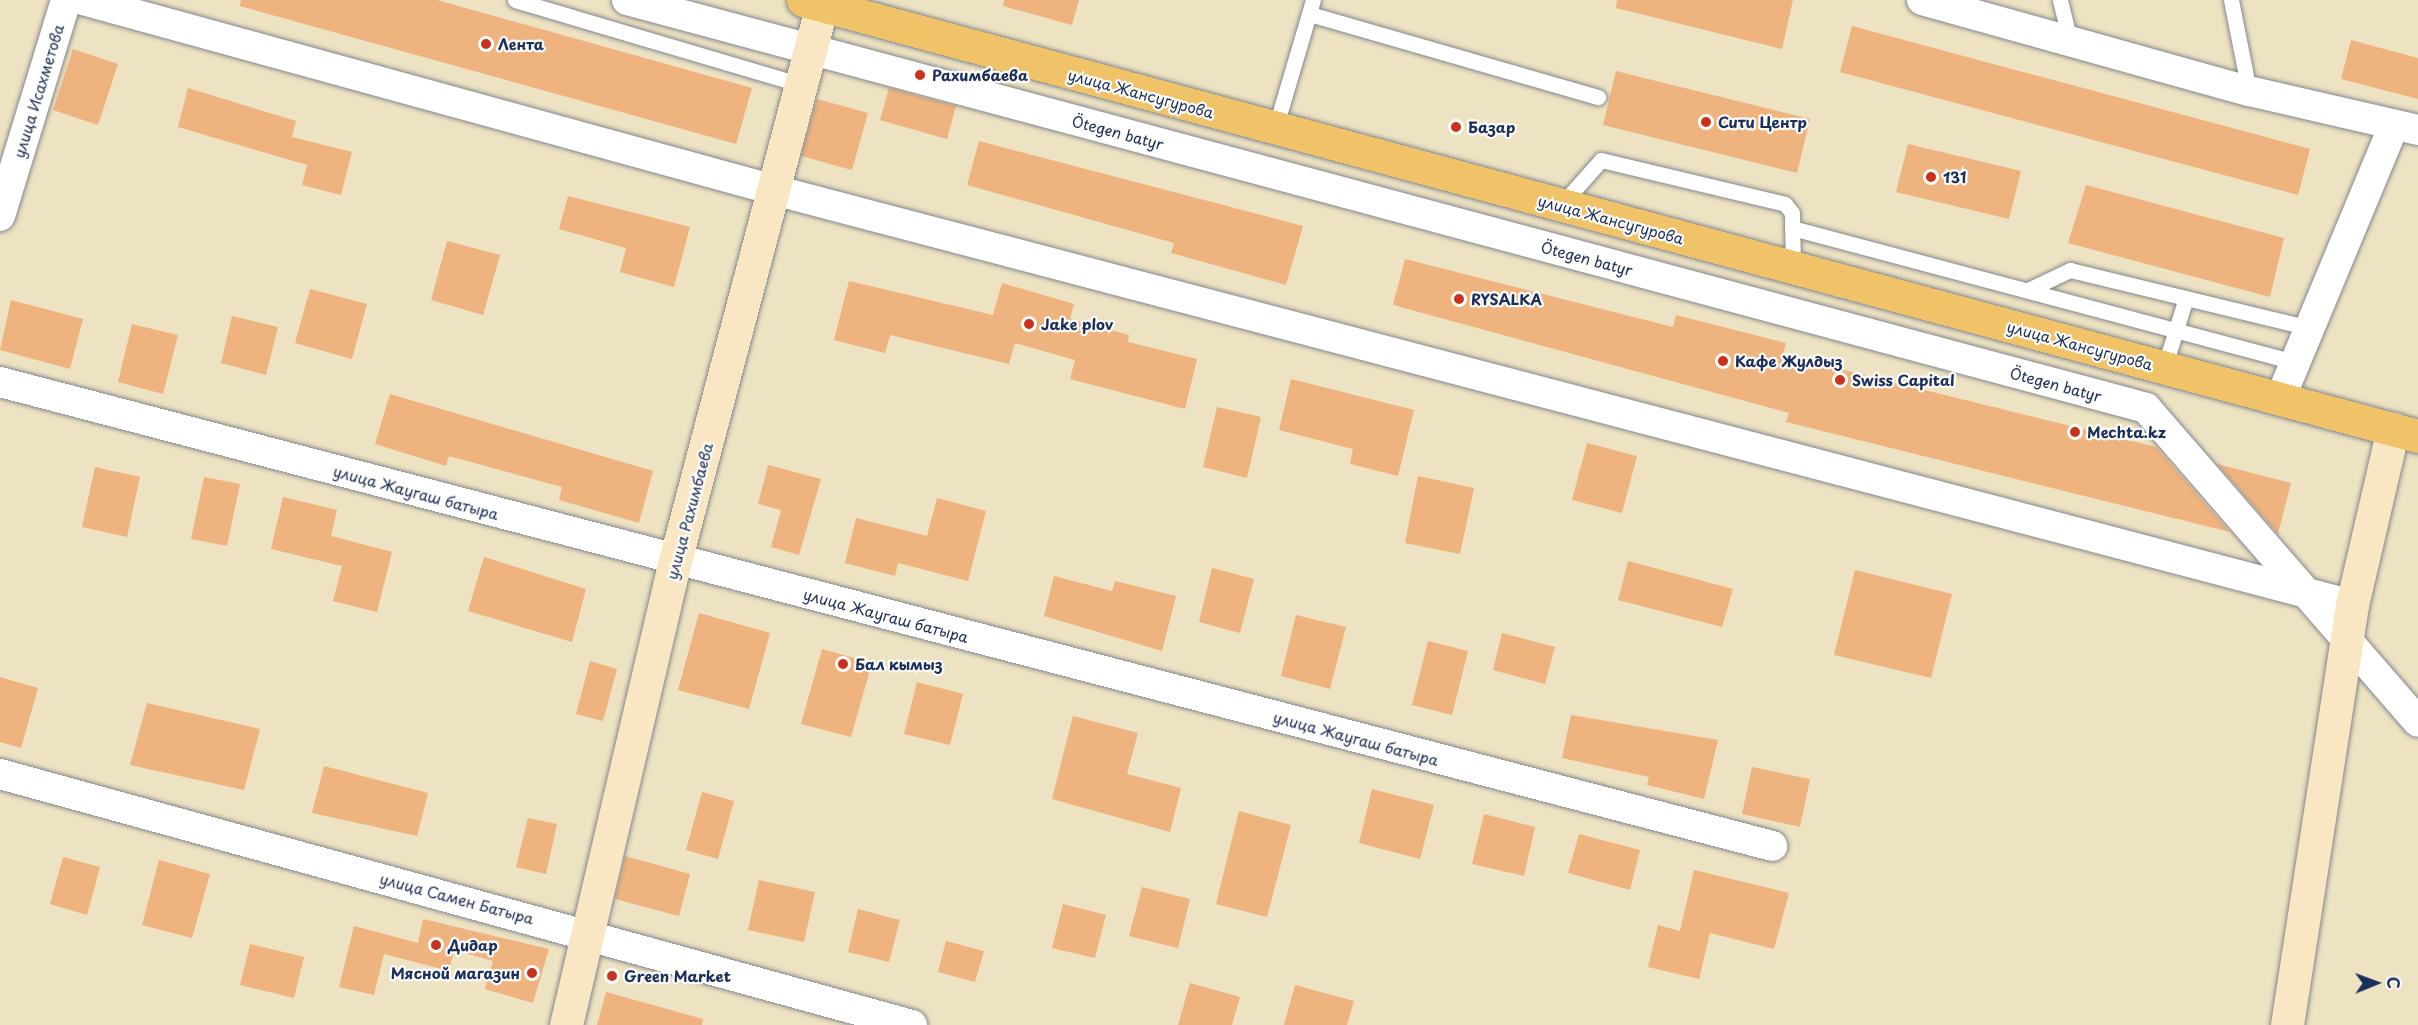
<!DOCTYPE html>
<meta charset="utf-8">
<style>
body{margin:0}
#map{position:relative;width:2418px;height:1025px;overflow:hidden;background:#ede2c1;font-family:"Playpen Sans",sans-serif}
div>[style]{position:absolute}
.building>*{inset:0;background:#efb37f}
.roads{filter:drop-shadow(0 0 2px #848890) drop-shadow(0 0 2px #848890)}
.lane>*{height:15px;margin:-7.5px;padding:0 7.5px;transform-origin:7.5px;border-radius:7.5px;background:#fff}
.street>*{height:30px;margin:-15px;padding:0 15px;transform-origin:15px;border-radius:15px;background:#fff}
.secondary>*{height:33px;margin:-16.5px;padding:0 16.5px;transform-origin:16.5px;border-radius:16.5px;background:#f9e7c3}
.primary>*{height:33px;margin:-16.5px;padding:0 16.5px;transform-origin:16.5px;border-radius:16.5px;background:#f0c369}
.dots>*{width:16px;height:16px;translate:-50% -50%;box-sizing:border-box;border:3px solid #fdfcf7;border-radius:50%}
span{translate:-50% -50%;white-space:nowrap;text-align:center;line-height:1.15;-webkit-text-stroke:4.5px #fdfcf7;paint-order:stroke}
.poi-label{font-size:15px;color:#1b2f5e;font-weight:700}
.left{translate:0 -50%;text-align:left}
.right{translate:-100% -50%;text-align:right}
.street-label{font-size:15px;color:#1b2f5e}
.north{position:absolute;left:2346px;top:953px;width:60px;height:60px;-webkit-text-stroke:4px #fdfcf7;paint-order:stroke;rotate:89deg;font-size:16px;font-weight:700;line-height:24px;text-align:center;color:#1b2f5e}
.north::after{content:'';display:block;margin:auto;width:21px;height:27px;background:#1b2f5e;clip-path:polygon(50% 0,100% 100%,50% 72%,0 100%)}
</style>
<div id="map">
<div class="building">
<div style="clip-path:polygon(241px 0,437px 0,752px 88px,736px 144px,240px 6px)"></div>
<div style="clip-path:polygon(1004px 0,1079px 0,1072px 25px,1003px 6px)"></div>
<div style="clip-path:polygon(1617px 0,1793px 0,1782px 49px,1616px 8px)"></div>
<div style="clip-path:polygon(1852px 26px,2310px 149px,2298px 195px,1840px 72px)"></div>
<div style="clip-path:polygon(2351px 40px,2418px 58px,2418px 99px,2341px 79px)"></div>
<div style="clip-path:polygon(73px 49px,118px 64px,98px 125px,53px 110px)"></div>
<div style="clip-path:polygon(1616px 71px,1810px 119px,1797px 173px,1603px 125px)"></div>
<div style="clip-path:polygon(188px 88px,296px 121px,292px 137px,352px 152px,341px 195px,302px 185px,307px 165px,178px 127px)"></div>
<div style="clip-path:polygon(889px 88px,956px 106px,947px 139px,880px 120px)"></div>
<div style="clip-path:polygon(817px 99px,868px 113px,852px 170px,801px 156px)"></div>
<div style="clip-path:polygon(979px 141px,1303px 226px,1286px 285px,1171px 253px,1174px 243px,967px 185px)"></div>
<div style="clip-path:polygon(1908px 144px,2021px 171px,2009px 219px,1896px 192px)"></div>
<div style="clip-path:polygon(2086px 185px,2284px 238px,2270px 297px,2068px 243px)"></div>
<div style="clip-path:polygon(568px 196px,690px 227px,674px 287px,620px 272px,626px 248px,559px 229px)"></div>
<div style="clip-path:polygon(447px 241px,500px 255px,483px 315px,431px 300px)"></div>
<div style="clip-path:polygon(1405px 259px,1673px 327px,1676px 315px,1786px 343px,1783px 355px,2156px 447px,2230px 532px,1786px 422px,1789px 413px,1393px 305px)"></div>
<div style="clip-path:polygon(849px 281px,993px 315px,1002px 283px,1074px 304px,1070px 319px,1129px 335px,1128px 342px,1197px 359px,1185px 409px,1070px 379px,1075px 360px,1015px 343px,1009px 364px,890px 335px,885px 353px,834px 340px)"></div>
<div style="clip-path:polygon(310px 289px,367px 304px,352px 359px,295px 343px)"></div>
<div style="clip-path:polygon(11px 300px,83px 319px,70px 369px,0 350px)"></div>
<div style="clip-path:polygon(232px 316px,278px 327px,266px 375px,221px 363px)"></div>
<div style="clip-path:polygon(132px 324px,178px 335px,163px 394px,118px 382px)"></div>
<div style="clip-path:polygon(1291px 379px,1414px 410px,1398px 476px,1350px 464px,1353px 449px,1279px 430px)"></div>
<div style="clip-path:polygon(390px 394px,653px 471px,639px 523px,559px 500px,562px 487px,449px 456px,446px 466px,375px 444px)"></div>
<div style="clip-path:polygon(1217px 407px,1261px 417px,1247px 478px,1203px 467px)"></div>
<div style="clip-path:polygon(1587px 443px,1637px 456px,1622px 513px,1572px 500px)"></div>
<div style="clip-path:polygon(2217px 464px,2291px 483px,2278px 534px)"></div>
<div style="clip-path:polygon(768px 465px,821px 479px,799px 555px,771px 547px,781px 510px,758px 504px)"></div>
<div style="clip-path:polygon(95px 467px,140px 477px,127px 537px,82px 527px)"></div>
<div style="clip-path:polygon(1418px 476px,1474px 488px,1460px 554px,1405px 543px)"></div>
<div style="clip-path:polygon(204px 477px,240px 484px,227px 546px,191px 539px)"></div>
<div style="clip-path:polygon(283px 497px,337px 510px,331px 536px,392px 552px,377px 612px,333px 601px,342px 566px,271px 549px)"></div>
<div style="clip-path:polygon(937px 498px,986px 511px,968px 581px,898px 563px,895px 576px,845px 563px,856px 518px,927px 536px)"></div>
<div style="clip-path:polygon(484px 557px,586px 589px,572px 642px,468px 611px)"></div>
<div style="clip-path:polygon(1628px 561px,1733px 589px,1722px 627px,1618px 600px)"></div>
<div style="clip-path:polygon(1212px 568px,1254px 579px,1240px 633px,1199px 622px)"></div>
<div style="clip-path:polygon(1855px 570px,1952px 594px,1931px 678px,1834px 655px)"></div>
<div style="clip-path:polygon(1054px 576px,1112px 591px,1115px 581px,1176px 596px,1162px 651px,1044px 616px)"></div>
<div style="clip-path:polygon(699px 613px,770px 633px,749px 709px,678px 690px)"></div>
<div style="clip-path:polygon(1296px 615px,1346px 627px,1330px 689px,1281px 676px)"></div>
<div style="clip-path:polygon(1502px 633px,1555px 647px,1545px 684px,1493px 670px)"></div>
<div style="clip-path:polygon(1428px 641px,1468px 651px,1452px 715px,1412px 705px)"></div>
<div style="clip-path:polygon(822px 649px,872px 663px,851px 737px,801px 724px)"></div>
<div style="clip-path:polygon(590px 661px,617px 669px,603px 721px,576px 714px)"></div>
<div style="clip-path:polygon(0 677px,38px 688px,21px 748px,0 742px)"></div>
<div style="clip-path:polygon(917px 682px,963px 694px,950px 745px,904px 734px)"></div>
<div style="clip-path:polygon(147px 703px,260px 729px,244px 790px,130px 765px)"></div>
<div style="clip-path:polygon(1571px 715px,1718px 740px,1704px 799px,1647px 785px,1649px 777px,1562px 758px)"></div>
<div style="clip-path:polygon(1073px 716px,1138px 733px,1127px 774px,1181px 788px,1170px 832px,1052px 799px)"></div>
<div style="clip-path:polygon(324px 766px,428px 793px,417px 836px,312px 813px)"></div>
<div style="clip-path:polygon(1752px 767px,1810px 779px,1800px 827px,1742px 814px)"></div>
<div style="clip-path:polygon(1372px 789px,1434px 805px,1420px 859px,1359px 843px)"></div>
<div style="clip-path:polygon(702px 792px,734px 801px,718px 859px,686px 850px)"></div>
<div style="clip-path:polygon(1239px 811px,1291px 825px,1267px 917px,1216px 904px)"></div>
<div style="clip-path:polygon(1484px 814px,1535px 827px,1524px 876px,1472px 864px)"></div>
<div style="clip-path:polygon(528px 818px,557px 824px,546px 874px,516px 867px)"></div>
<div style="clip-path:polygon(1579px 834px,1640px 850px,1630px 890px,1568px 873px)"></div>
<div style="clip-path:polygon(625px 856px,690px 874px,679px 916px,615px 899px)"></div>
<div style="clip-path:polygon(63px 857px,100px 867px,87px 915px,50px 904px)"></div>
<div style="clip-path:polygon(159px 860px,210px 874px,192px 938px,142px 925px)"></div>
<div style="clip-path:polygon(1694px 870px,1789px 893px,1774px 949px,1710px 933px,1699px 979px,1648px 967px,1658px 925px,1680px 931px)"></div>
<div style="clip-path:polygon(759px 880px,815px 892px,804px 942px,748px 930px)"></div>
<div style="clip-path:polygon(1142px 887px,1190px 899px,1178px 948px,1129px 936px)"></div>
<div style="clip-path:polygon(1063px 904px,1106px 915px,1095px 958px,1052px 948px)"></div>
<div style="clip-path:polygon(858px 909px,900px 920px,889px 962px,848px 952px)"></div>
<div style="clip-path:polygon(423px 919px,549px 949px,533px 1003px,485px 989px,493px 961px,454px 950px,449px 971px,384px 954px,374px 995px,339px 987px,354px 926px,418px 943px)"></div>
<div style="clip-path:polygon(946px 941px,984px 951px,975px 982px,938px 972px)"></div>
<div style="clip-path:polygon(250px 944px,304px 957px,294px 998px,240px 985px)"></div>
<div style="clip-path:polygon(1190px 983px,1240px 997px,1232px 1025px,1178px 1025px)"></div>
<div style="clip-path:polygon(1295px 985px,1354px 1001px,1347px 1025px,1284px 1025px)"></div>
<div style="clip-path:polygon(606px 992px,703px 1019px,702px 1025px,597px 1025px)"></div>
</div>
<div class="roads">
<div class="lane">
<div style="left:515px;top:0;width:299px;rotate:16.5deg"></div>
<div style="left:2060px;top:0;width:42px;rotate:76.3deg"></div>
<div style="left:2231px;top:0;width:93px;rotate:78.8deg"></div>
<div style="left:1310px;top:14px;width:300px;rotate:16.1deg"></div>
<div style="left:1275px;top:129px;width:134px;rotate:-73.6deg"></div>
<div style="left:1561px;top:205px;width:60px;rotate:-48.4deg"></div>
<div style="left:1601px;top:160px;width:189px;rotate:13.4deg"></div>
<div style="left:1785px;top:204px;width:11px;rotate:52deg"></div>
<div style="left:1792px;top:213px;width:55px;rotate:89deg"></div>
<div style="left:1792px;top:228px;width:521px;rotate:14.92deg"></div>
<div style="left:2028px;top:290px;width:47px;rotate:-25.5deg"></div>
<div style="left:2070px;top:270px;width:247px;rotate:13.6deg"></div>
<div style="left:2164px;top:368px;width:73px;rotate:-72.6deg"></div>
</div>
<div class="street">
<div style="left:83px;top:0;width:717px;rotate:15.37deg"></div>
<div style="left:774px;top:190px;width:1632px;rotate:14.73deg"></div>
<div style="left:627px;top:0;width:1573px;rotate:15.03deg"></div>
<div style="left:2146px;top:408px;width:415px;rotate:49.1deg"></div>
<div style="left:1922px;top:0;width:339px;rotate:15.6deg"></div>
<div style="left:2249px;top:91px;width:173px;rotate:13deg"></div>
<div style="left:0;top:216px;width:226px;rotate:-73deg"></div>
<div style="left:0;top:382px;width:1832px;rotate:14.67deg"></div>
<div style="left:2280px;top:399px;width:297px;rotate:-67.4deg"></div>
<div style="left:0;top:774px;width:946px;rotate:15.39deg"></div>
</div>
<div class="secondary">
<div style="left:566px;top:1025px;width:477px;rotate:-76.8deg"></div>
<div style="left:675px;top:561px;width:575px;rotate:-75.19deg"></div>
<div style="left:2287px;top:1025px;width:425px;rotate:-81.2deg"></div>
<div style="left:2352px;top:605px;width:181px;rotate:-76.9deg"></div>
</div>
<div class="primary">
<div style="left:803px;top:0;width:1673px;rotate:15.11deg"></div>
</div>
</div>
<div class="dots">
<div style="left:486px;top:44px;background:#c8321e"></div>
<div style="left:920px;top:75px;background:#c8321e"></div>
<div style="left:1706px;top:122px;background:#c8321e"></div>
<div style="left:1456px;top:127px;background:#c8321e"></div>
<div style="left:1931px;top:177px;background:#c8321e"></div>
<div style="left:1459px;top:299px;background:#c8321e"></div>
<div style="left:1029px;top:324px;background:#c8321e"></div>
<div style="left:1723px;top:361px;background:#c8321e"></div>
<div style="left:1840px;top:380px;background:#c8321e"></div>
<div style="left:2075px;top:432px;background:#c8321e"></div>
<div style="left:843px;top:664px;background:#c8321e"></div>
<div style="left:436px;top:945px;background:#c8321e"></div>
<div style="left:532px;top:973px;background:#c8321e"></div>
<div style="left:612px;top:976px;background:#c8321e"></div>
</div>
<div class="poi-label">
<span class="left" style="left:498px;top:44px">Лента</span>
<span class="left" style="left:932px;top:75px">Рахимбаева</span>
<span class="left" style="left:1718px;top:122px">Сити Центр</span>
<span class="left" style="left:1468px;top:127px">Базар</span>
<span class="left" style="left:1943px;top:177px">131</span>
<span class="left" style="left:1471px;top:299px">RYSALKA</span>
<span class="left" style="left:1041px;top:324px">Jake plov</span>
<span class="left" style="left:1735px;top:361px">Кафе Жулдыз</span>
<span class="left" style="left:1852px;top:380px">Swiss Capital</span>
<span class="left" style="left:2087px;top:432px">Mechta.kz</span>
<span class="left" style="left:855px;top:664px">Бал кымыз</span>
<span class="left" style="left:448px;top:945px">Дидар</span>
<span class="right" style="left:520px;top:973px">Мясной магазин</span>
<span class="left" style="left:624px;top:976px">Green Market</span>
</div>
<div class="street-label">
<span style="left:38px;top:91px;rotate:-73deg">улица Исахметова</span>
<span style="left:1141px;top:93px;rotate:15deg">улица Жансугурова</span>
<span style="left:1118px;top:132px;rotate:15deg">Ötegen batyr</span>
<span style="left:1611px;top:219px;rotate:15deg">улица Жансугурова</span>
<span style="left:1587px;top:258px;rotate:15deg">Ötegen batyr</span>
<span style="left:2080px;top:345px;rotate:15deg">улица Жансугурова</span>
<span style="left:2056px;top:384px;rotate:15deg">Ötegen batyr</span>
<span style="left:416px;top:492px;rotate:15deg">улица Жаугаш батыра</span>
<span style="left:689px;top:511px;rotate:-75deg">улица Рахимбаева</span>
<span style="left:886px;top:615px;rotate:15deg">улица Жаугаш батыра</span>
<span style="left:1356px;top:738px;rotate:15deg">улица Жаугаш батыра</span>
<span style="left:457px;top:898px;rotate:15deg">улица Самен Батыра</span>
</div>
<div class="north">С</div>
</div>
